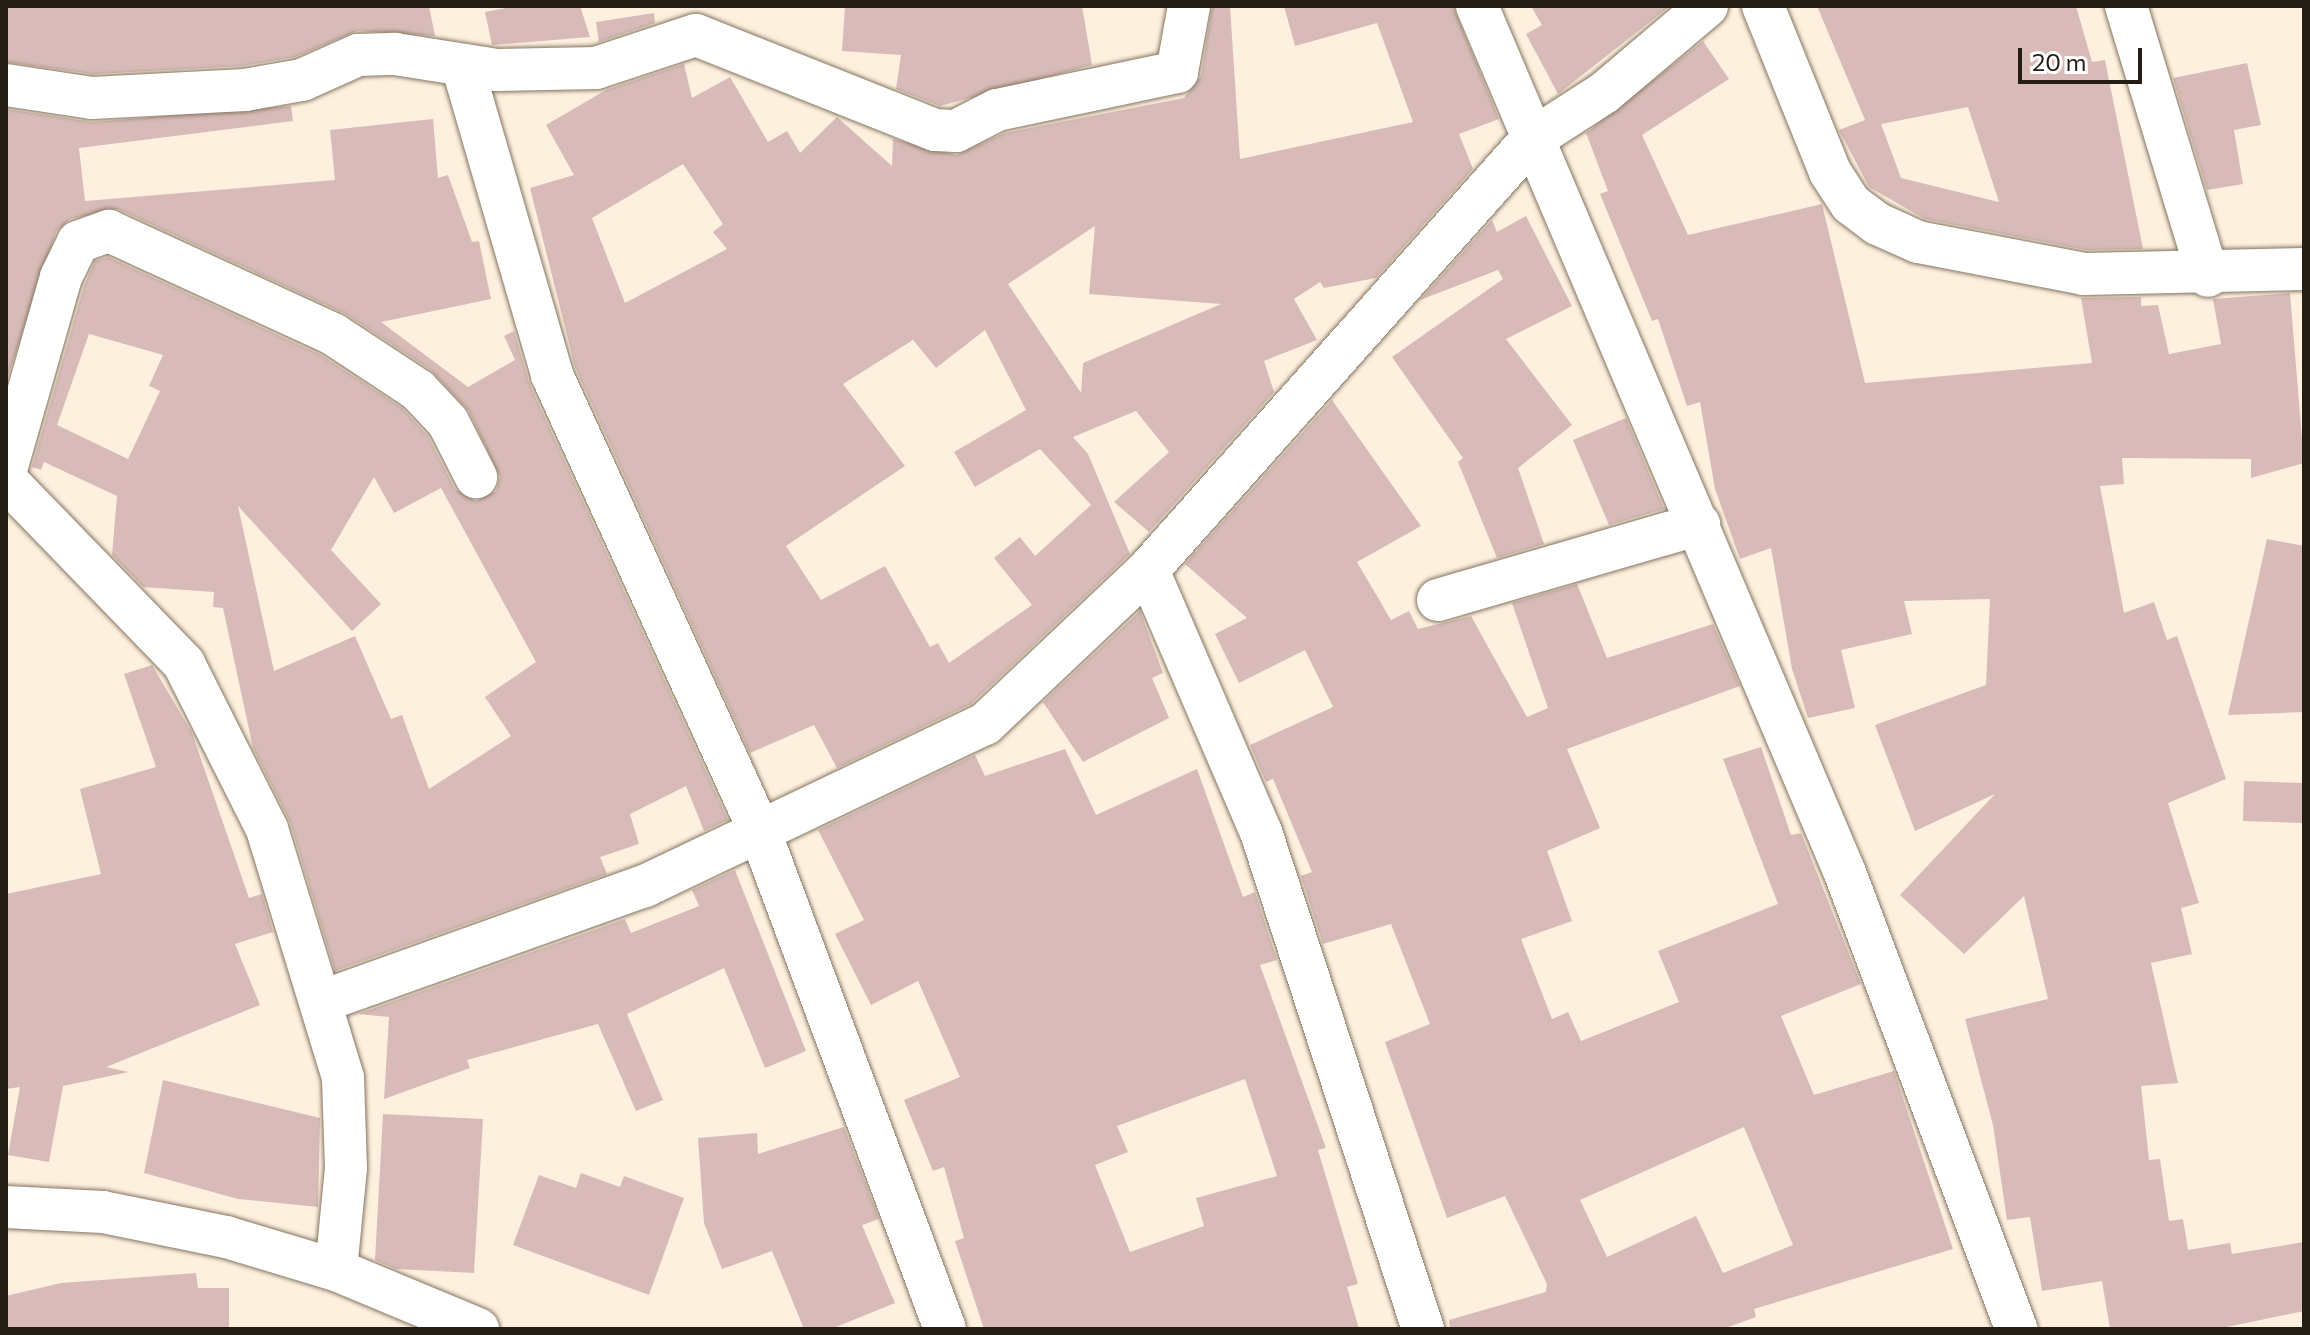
<!DOCTYPE html>
<style>
body{margin:0}
#map{position:relative;width:2310px;height:1335px;overflow:hidden;background:#fef0df;font-family:Commissioner,sans-serif}
div>[style]{position:absolute}
.building>*{inset:0;background:#d8bbb8}
.roads{filter:drop-shadow(0 0 2px #847561) drop-shadow(0 0 2px #847561)}
.minor>*{height:42px;margin:-21px;padding:0 21px;transform-origin:21px;border-radius:21px;background:#fff}
span{translate:-50% -50%;white-space:nowrap;text-align:center;line-height:1.15;-webkit-text-stroke:7px #fff;paint-order:stroke}
.frame{position:absolute;inset:0;border:8px solid #231d16;pointer-events:none}
.scale{position:absolute;left:2018px;top:48px;width:124px;height:36px;box-sizing:border-box;border:4px solid #231d16;border-top:0;padding-left:10px;font-size:24px;line-height:28px;white-space:nowrap;color:#231d16;-webkit-text-stroke:6px #fff;paint-order:stroke}
</style>
<div id="map">
<div class="building">
<div style="clip-path:polygon(6px 6px,429px 6px,435px 36px,357px 31px,295px 57px,242px 66px,93px 74px,6px 62px)"></div>
<div style="clip-path:polygon(516px 6px,580px 6px,590px 37px,492px 45px,485px 12px)"></div>
<div style="clip-path:polygon(845px 6px,1082px 6px,1092px 65px,940px 106px,896px 89px,901px 55px,842px 51px)"></div>
<div style="clip-path:polygon(evenodd,1212px 6px,1230px 6px,1240px 159px,1413px 122px,1377px 23px,1295px 46px,1284px 6px,1453px 6px,1499px 119px,1459px 134px,1473px 169px,1376px 278px,1324px 288px,1320px 282px,1294px 299px,1317px 340px,1264px 361px,1274px 392px,1149px 532px,1114px 502px,1169px 452px,1136px 411px,1073px 437px,1088px 454px,1130px 554px,971px 704px,837px 768px,814px 725px,750px 753px,575px 367px,530px 188px,574px 175px,546px 125px,606px 90px,684px 64px,692px 98px,730px 77px,768px 142px,787px 131px,800px 153px,837px 117px,892px 166px,893px 139px,956px 155px,1005px 133px,1184px 98px,1201px 76px,1212px 6px,683px 164px,723px 224px,713px 232px,727px 249px,625px 303px,592px 218px,683px 164px,1212px 6px,1095px 226px,1089px 294px,1221px 304px,1083px 363px,1081px 393px,1008px 284px,1095px 226px,1212px 6px,985px 330px,1026px 410px,954px 452px,975px 487px,1040px 449px,1091px 505px,1035px 556px,1020px 537px,994px 558px,1032px 605px,949px 663px,938px 643px,930px 647px,885px 566px,821px 600px,786px 546px,905px 466px,843px 384px,913px 340px,936px 368px,985px 330px)"></div>
<div style="clip-path:polygon(1531px 6px,1670px 6px,1558px 94px,1526px 34px,1542px 25px)"></div>
<div style="clip-path:polygon(evenodd,1817px 6px,2076px 6px,2092px 62px,2105px 60px,2143px 249px,2086px 250px,1925px 219px,1869px 187px,1839px 130px,1865px 120px,1817px 6px,1968px 107px,1999px 202px,1901px 178px,1881px 124px,1968px 107px)"></div>
<div style="clip-path:polygon(654px 13px,655px 23px,599px 42px,596px 22px)"></div>
<div style="clip-path:polygon(1703px 41px,1729px 79px,1642px 135px,1688px 235px,1822px 204px,1865px 383px,2092px 363px,2081px 298px,2141px 297px,2141px 306px,2158px 305px,2169px 354px,2221px 344px,2213px 299px,2290px 293px,2304px 463px,2251px 478px,2251px 459px,2122px 458px,2124px 484px,2100px 486px,2124px 613px,2154px 602px,2167px 640px,2177px 636px,2226px 779px,2168px 803px,2199px 903px,2181px 908px,2192px 954px,2151px 963px,2178px 1083px,2141px 1086px,2149px 1160px,2160px 1159px,2169px 1221px,2183px 1219px,2188px 1250px,2230px 1243px,2232px 1254px,2304px 1242px,2304px 1311px,2217px 1329px,2110px 1329px,2102px 1281px,2042px 1291px,2030px 1217px,2007px 1220px,1993px 1125px,1965px 1019px,2048px 999px,2024px 896px,1964px 954px,1900px 895px,1995px 794px,1915px 831px,1875px 725px,1986px 685px,1990px 599px,1904px 601px,1912px 634px,1841px 650px,1855px 708px,1808px 718px,1792px 669px,1771px 548px,1740px 559px,1715px 489px,1700px 402px,1687px 406px,1658px 319px,1652px 321px,1600px 194px,1608px 191px,1586px 133px)"></div>
<div style="clip-path:polygon(2247px 63px,2261px 125px,2234px 130px,2243px 184px,2207px 190px,2173px 78px)"></div>
<div style="clip-path:polygon(evenodd,291px 106px,293px 121px,79px 148px,85px 201px,335px 180px,330px 130px,433px 119px,438px 178px,448px 175px,472px 242px,479px 241px,491px 299px,381px 322px,468px 387px,515px 360px,504px 336px,514px 331px,530px 385px,728px 820px,704px 831px,686px 786px,630px 814px,639px 844px,600px 857px,607px 874px,335px 971px,290px 822px,253px 748px,223px 608px,213px 607px,214px 592px,143px 587px,112px 555px,117px 496px,44px 462px,41px 470px,32px 467px,84px 286px,95px 261px,108px 257px,321px 355px,402px 408px,428px 436px,455px 489px,476px 501px,496px 491px,500px 477px,469px 411px,431px 370px,346px 314px,118px 209px,70px 219px,56px 232px,6px 382px,6px 109px,93px 122px,291px 106px,89px 334px,163px 355px,149px 386px,160px 391px,128px 459px,57px 425px,89px 334px,291px 106px,374px 477px,394px 513px,441px 488px,536px 662px,485px 697px,511px 736px,429px 789px,402px 715px,391px 719px,355px 636px,274px 671px,238px 506px,352px 631px,381px 604px,331px 550px,374px 477px)"></div>
<div style="clip-path:polygon(1526px 216px,1572px 306px,1506px 339px,1572px 425px,1518px 468px,1544px 544px,1497px 558px,1458px 462px,1463px 458px,1392px 357px,1503px 279px,1498px 270px,1420px 300px,1492px 220px,1497px 232px)"></div>
<div style="clip-path:polygon(evenodd,1332px 400px,1421px 526px,1357px 562px,1391px 620px,1409px 611px,1418px 629px,1471px 616px,1527px 717px,1548px 708px,1512px 603px,1577px 584px,1607px 658px,1713px 624px,1740px 686px,1567px 749px,1600px 828px,1547px 851px,1572px 921px,1521px 939px,1552px 1019px,1568px 1012px,1581px 1041px,1679px 1002px,1658px 951px,1778px 904px,1723px 759px,1761px 747px,1791px 835px,1801px 833px,1861px 984px,1781px 1016px,1814px 1095px,1894px 1071px,1953px 1249px,1754px 1309px,1756px 1317px,1723px 1329px,1450px 1329px,1449px 1320px,1546px 1292px,1547px 1284px,1505px 1196px,1447px 1218px,1385px 1042px,1430px 1024px,1391px 924px,1323px 944px,1301px 876px,1312px 872px,1273px 779px,1266px 782px,1250px 745px,1333px 707px,1305px 650px,1239px 683px,1215px 634px,1247px 618px,1185px 564px,1332px 400px,1744px 1127px,1793px 1245px,1723px 1273px,1696px 1216px,1607px 1257px,1580px 1200px,1744px 1127px)"></div>
<div style="clip-path:polygon(1626px 418px,1664px 509px,1609px 525px,1573px 440px)"></div>
<div style="clip-path:polygon(2267px 539px,2304px 546px,2304px 712px,2228px 715px)"></div>
<div style="clip-path:polygon(1140px 611px,1163px 673px,1152px 678px,1169px 718px,1083px 762px,1043px 702px)"></div>
<div style="clip-path:polygon(152px 665px,192px 733px,249px 898px,262px 894px,273px 932px,235px 944px,260px 1005px,106px 1067px,129px 1072px,63px 1086px,49px 1162px,8px 1155px,20px 1087px,6px 1089px,6px 894px,101px 874px,80px 789px,156px 767px,124px 674px)"></div>
<div style="clip-path:polygon(evenodd,1065px 749px,1096px 815px,1197px 769px,1243px 897px,1255px 892px,1277px 960px,1260px 965px,1326px 1148px,1318px 1150px,1358px 1284px,1347px 1287px,1359px 1329px,984px 1329px,955px 1241px,964px 1238px,944px 1167px,933px 1171px,904px 1100px,960px 1077px,918px 981px,871px 1005px,835px 934px,864px 920px,818px 830px,975px 755px,985px 776px,1065px 749px,1245px 1079px,1277px 1176px,1196px 1198px,1204px 1226px,1130px 1252px,1095px 1165px,1128px 1152px,1117px 1126px,1245px 1079px)"></div>
<div style="clip-path:polygon(2244px 781px,2304px 783px,2304px 823px,2243px 821px)"></div>
<div style="clip-path:polygon(735px 870px,806px 1051px,765px 1068px,724px 968px,627px 1014px,663px 1100px,636px 1111px,598px 1024px,467px 1060px,470px 1068px,384px 1099px,389px 1017px,358px 1014px,625px 919px,631px 933px,699px 906px,692px 890px)"></div>
<div style="clip-path:polygon(163px 1080px,320px 1118px,318px 1207px,238px 1199px,144px 1173px)"></div>
<div style="clip-path:polygon(383px 1114px,483px 1119px,474px 1273px,396px 1269px,375px 1260px)"></div>
<div style="clip-path:polygon(844px 1127px,879px 1219px,862px 1225px,895px 1303px,831px 1329px,804px 1329px,772px 1251px,722px 1269px,704px 1223px,698px 1138px,757px 1133px,758px 1154px)"></div>
<div style="clip-path:polygon(581px 1173px,620px 1187px,624px 1176px,684px 1198px,649px 1295px,513px 1245px,539px 1175px,576px 1188px)"></div>
<div style="clip-path:polygon(196px 1273px,198px 1288px,229px 1288px,229px 1329px,6px 1329px,6px 1296px,61px 1283px)"></div>
</div>
<div class="roads">
<div class="minor">
<div style="left:1477px;top:6px;width:942px;rotate:67deg"></div>
<div style="left:1845px;top:873px;width:487px;rotate:69.4deg"></div>
<div style="left:1763px;top:6px;width:179px;rotate:68deg"></div>
<div style="left:1830px;top:172px;width:38px;rotate:57deg"></div>
<div style="left:1851px;top:204px;width:34px;rotate:37deg"></div>
<div style="left:1878px;top:224px;width:44px;rotate:24.2deg"></div>
<div style="left:1918px;top:242px;width:169px;rotate:10.9deg"></div>
<div style="left:2084px;top:274px;width:220px;rotate:-1.3deg"></div>
<div style="left:2126px;top:6px;width:282px;rotate:73.1deg"></div>
<div style="left:463px;top:68px;width:320px;rotate:73.8deg"></div>
<div style="left:552px;top:375px;width:502px;rotate:65.53deg"></div>
<div style="left:760px;top:832px;width:530px;rotate:69.58deg"></div>
<div style="left:6px;top:85px;width:87px;rotate:8.6deg"></div>
<div style="left:92px;top:98px;width:153px;rotate:-3deg"></div>
<div style="left:245px;top:90px;width:58px;rotate:-10deg"></div>
<div style="left:302px;top:80px;width:61px;rotate:-24.1deg"></div>
<div style="left:358px;top:55px;width:37px;rotate:-2deg"></div>
<div style="left:395px;top:54px;width:103px;rotate:8.9deg"></div>
<div style="left:497px;top:70px;width:99px;rotate:-1.2deg"></div>
<div style="left:596px;top:68px;width:105px;rotate:-18.3deg"></div>
<div style="left:696px;top:35px;width:257px;rotate:21.7deg"></div>
<div style="left:935px;top:130px;width:21px;rotate:3deg"></div>
<div style="left:956px;top:131px;width:46px;rotate:-27.1deg"></div>
<div style="left:997px;top:110px;width:184px;rotate:-11.9deg"></div>
<div style="left:1177px;top:72px;width:67px;rotate:-79.7deg"></div>
<div style="left:6px;top:470px;width:201px;rotate:-74.1deg"></div>
<div style="left:61px;top:277px;width:39px;rotate:-64deg"></div>
<div style="left:78px;top:242px;width:33px;rotate:-20deg"></div>
<div style="left:109px;top:231px;width:247px;rotate:24.7deg"></div>
<div style="left:333px;top:334px;width:102px;rotate:33.4deg"></div>
<div style="left:418px;top:390px;width:44px;rotate:46.8deg"></div>
<div style="left:448px;top:422px;width:62px;rotate:63deg"></div>
<div style="left:6px;top:480px;width:256px;rotate:45.9deg"></div>
<div style="left:184px;top:664px;width:185px;rotate:63.3deg"></div>
<div style="left:267px;top:829px;width:260px;rotate:73deg"></div>
<div style="left:343px;top:1078px;width:90px;rotate:88.1deg"></div>
<div style="left:346px;top:1168px;width:102px;rotate:95.6deg"></div>
<div style="left:1148px;top:570px;width:285px;rotate:66.7deg"></div>
<div style="left:1261px;top:832px;width:523px;rotate:71.95deg"></div>
<div style="left:1438px;top:600px;width:272px;rotate:-16.2deg"></div>
<div style="left:323px;top:1001px;width:342px;rotate:-19.7deg"></div>
<div style="left:645px;top:886px;width:377px;rotate:-25.5deg"></div>
<div style="left:985px;top:724px;width:224px;rotate:-43.4deg"></div>
<div style="left:1148px;top:570px;width:576px;rotate:-48.31deg"></div>
<div style="left:1531px;top:140px;width:87px;rotate:-32.8deg"></div>
<div style="left:1604px;top:93px;width:135px;rotate:-40.2deg"></div>
<div style="left:6px;top:1207px;width:97px;rotate:3deg"></div>
<div style="left:103px;top:1212px;width:126px;rotate:11.5deg"></div>
<div style="left:226px;top:1237px;width:115px;rotate:16.7deg"></div>
<div style="left:336px;top:1270px;width:154px;rotate:22.6deg"></div>
</div>
</div>
<div class="frame"></div>
<div class="scale">20 m</div>
</div>
